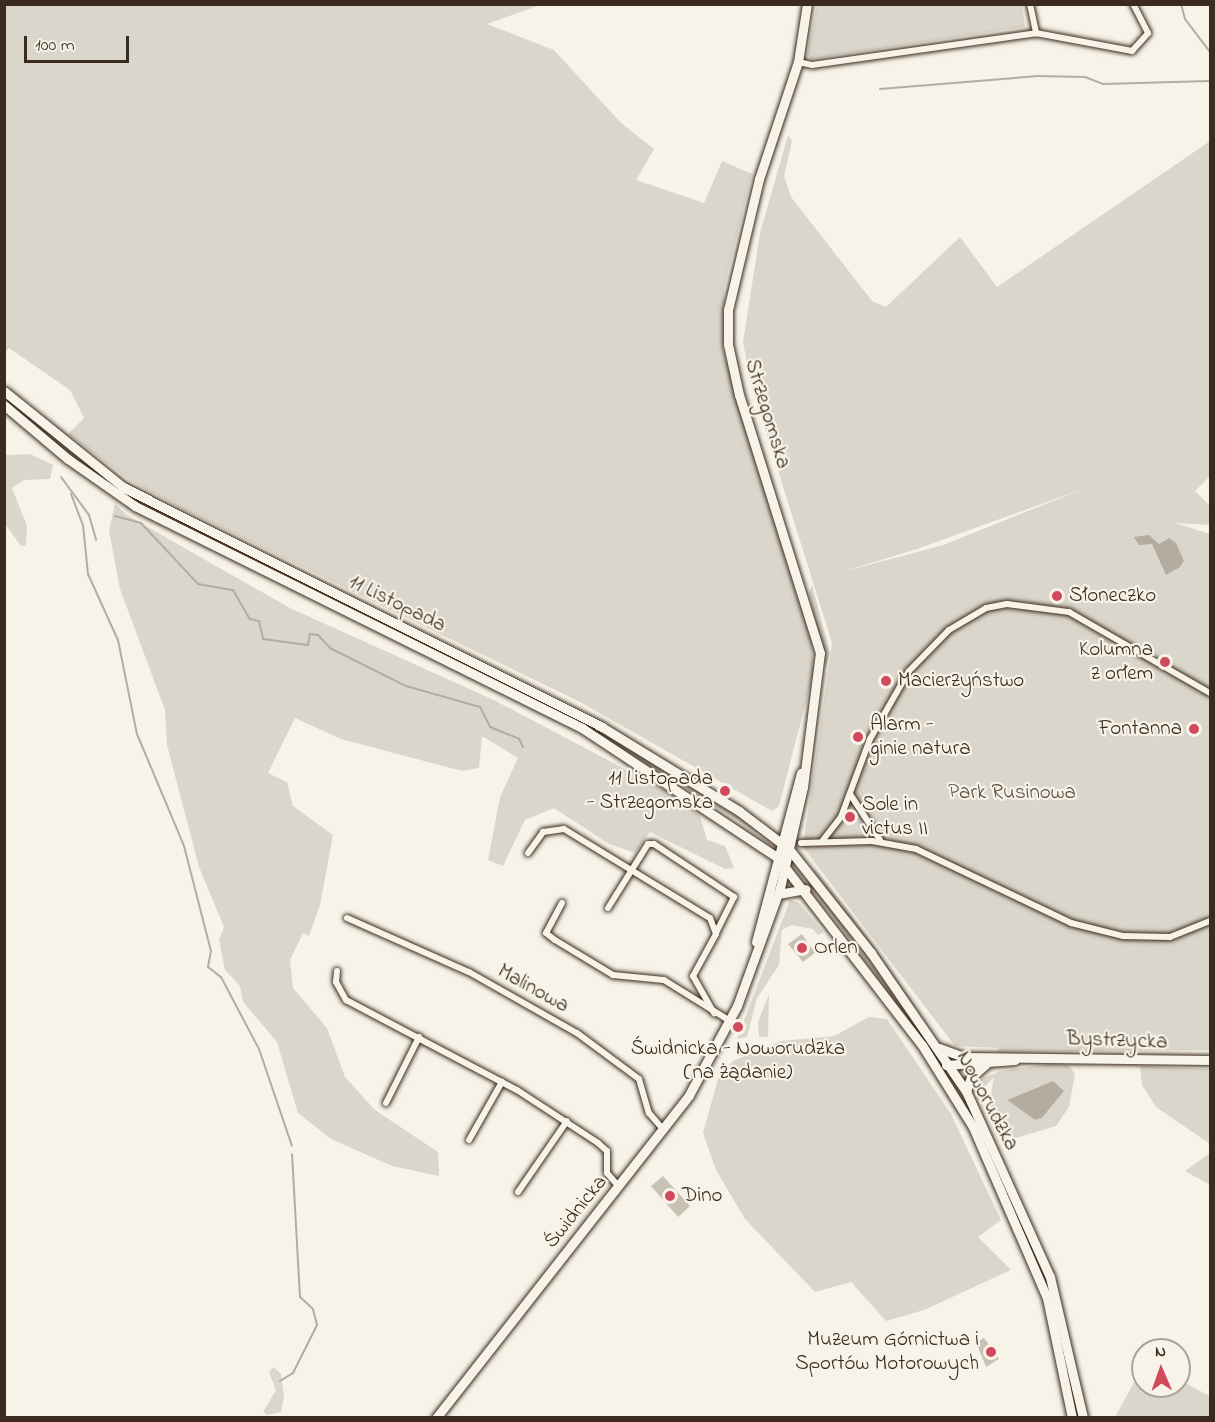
<!DOCTYPE html>
<meta charset="utf-8">
<style>
body{margin:0}
#map{position:relative;width:1215px;height:1422px;overflow:hidden;background:#f7f3e8;font-family:"Indie Flower",sans-serif}
div>[style]{position:absolute}
.green>*{inset:0;background:#dbd6cb}
.water>*{inset:0;background:#b4aca0}
.stream>*{height:2px;margin:-1px;padding:0 1px;transform-origin:1px;border-radius:1px;background:#b4aca0}
.building>*{inset:0;background:#c8c1b6}
.roads{filter:drop-shadow(0 0 2px #3b2a1e) drop-shadow(0 0 2px #3b2a1e)}
.street>*{height:6px;margin:-3px;padding:0 3px;transform-origin:3px;border-radius:3px;background:#f7f3e8}
.secondary>*{height:9px;margin:-4.5px;padding:0 4.5px;transform-origin:4.5px;border-radius:4.5px;background:#f7f3e8}
.dots>*{width:16px;height:16px;translate:-50% -50%;box-sizing:border-box;border:3px solid #f7f3e8;border-radius:50%}
span{translate:-50% -50%;white-space:nowrap;text-align:center;line-height:1.15;-webkit-text-stroke:4.5px #f7f3e8;paint-order:stroke}
.street-label{font-size:21px;color:#3b2a1e}
.poi-label{font-size:21px;color:#3b2a1e}
.left{translate:0 -50%;text-align:left}
.right{translate:-100% -50%;text-align:right}
.park-label{font-size:21px;color:#5b4c41}
.frame{position:absolute;inset:0;border:6px solid #3b2a1e;pointer-events:none}
.north{position:absolute;left:1131px;top:1338px;width:60px;height:60px;box-sizing:border-box;background:#f7f3e8;border:2px solid #aca397;border-radius:50%;rotate:358deg;font-size:16px;font-weight:700;line-height:24px;text-align:center;color:#3b2a1e}
.north::after{content:'';display:block;margin:auto;width:21px;height:27px;background:#d1495b;clip-path:polygon(50% 0,100% 100%,50% 72%,0 100%)}
.scale{position:absolute;left:24px;top:36px;width:105px;height:27px;box-sizing:border-box;border:3px solid #3b2a1e;border-top:0;padding-left:8px;font-size:18px;line-height:21px;white-space:nowrap;color:#3b2a1e;-webkit-text-stroke:4px #f7f3e8;paint-order:stroke}
</style>
<div id="map">
<div class="green">
<div style="clip-path:polygon(817px 4px,1022px 5px,1025px 27px,812px 59px,807px 55px)"></div>
<div style="clip-path:polygon(4px 5px,540px 5px,487px 24px,554px 50px,621px 123px,654px 149px,636px 180px,704px 203px,722px 161px,752px 174px,724px 289px,723px 350px,811px 636px,814px 671px,779px 806px,772px 811px,580px 702px,179px 507px,131px 481px,68px 434px,84px 418px,70px 390px,9px 348px,5px 353px)"></div>
<div style="clip-path:polygon(evenodd,788px 135px,792px 141px,784px 176px,791px 197px,872px 301px,886px 307px,960px 237px,997px 287px,1210px 141px,1210px 476px,1195px 491px,1210px 506px,1210px 525px,1175px 523px,1210px 534px,1210px 1050px,996px 1052px,1000px 1048px,955px 1046px,803px 847px,832px 643px,750px 381px,743px 342px,760px 233px,788px 135px,1083px 489px,943px 545px,842px 572px,917px 549px,1083px 489px)"></div>
<div style="clip-path:polygon(5px 396px,130px 495px,581px 719px,733px 812px,760px 834px,580px 722px,129px 498px,63px 450px)"></div>
<div style="clip-path:polygon(30px 454px,53px 465px,50px 479px,24px 480px,12px 488px,27px 526px,26px 545px,21px 546px,5px 524px,5px 455px)"></div>
<div style="clip-path:polygon(115px 503px,125px 514px,290px 608px,496px 701px,670px 793px,700px 816px,707px 840px,725px 846px,734px 868px,725px 869px,650px 832px,635px 853px,609px 844px,554px 808px,525px 820px,503px 866px,488px 860px,500px 797px,518px 758px,482px 736px,479px 768px,462px 771px,341px 739px,295px 718px,268px 773px,287px 782px,293px 806px,333px 835px,320px 905px,309px 936px,303px 933px,290px 960px,293px 988px,327px 1028px,345px 1077px,375px 1110px,438px 1152px,439px 1176px,392px 1166px,331px 1139px,298px 1113px,277px 1042px,243px 1002px,240px 986px,225px 970px,219px 940px,224px 927px,199px 867px,167px 745px,165px 710px,120px 589px,109px 531px)"></div>
<div style="clip-path:polygon(812px 585px,830px 653px,826px 667px,809px 593px)"></div>
<div style="clip-path:polygon(813px 870px,816px 870px,850px 913px,934px 1032px)"></div>
<div style="clip-path:polygon(805px 877px,866px 953px,927px 1038px,890px 996px)"></div>
<div style="clip-path:polygon(790px 900px,799px 903px,823px 932px,818px 935px,813px 929px,791px 925px,782px 930px,779px 965px,757px 998px,747px 1037px,737px 1039px)"></div>
<div style="clip-path:polygon(769px 994px,768px 1037px,759px 1037px,758px 1022px)"></div>
<div style="clip-path:polygon(869px 1017px,887px 1019px,951px 1114px,1001px 1220px,978px 1237px,1011px 1270px,924px 1310px,886px 1321px,851px 1282px,815px 1292px,745px 1219px,716px 1170px,703px 1133px,718px 1079px,733px 1061px,781px 1041px,834px 1036px)"></div>
<div style="clip-path:polygon(evenodd,1050px 1064px,1069px 1065px,1075px 1074px,1069px 1107px,1056px 1126px,1003px 1142px,988px 1110px,994px 1077px,981px 1091px,977px 1081px,1000px 1071px,1050px 1064px,1053px 1081px,1064px 1091px,1042px 1118px,1035px 1120px,1007px 1100px,1053px 1081px)"></div>
<div style="clip-path:polygon(1140px 1066px,1210px 1069px,1210px 1144px,1156px 1107px,1142px 1085px)"></div>
<div style="clip-path:polygon(1210px 1153px,1210px 1185px,1185px 1171px)"></div>
<div style="clip-path:polygon(1143px 1366px,1143px 1386px,1179px 1386px,1179px 1380px,1210px 1396px,1210px 1417px,1115px 1417px)"></div>
<div style="clip-path:polygon(274px 1367px,281px 1374px,284px 1397px,281px 1412px,267px 1415px,263px 1412px,276px 1390px,269px 1372px)"></div>
</div>
<div class="water">
<div style="clip-path:polygon(1149px 535px,1159px 544px,1169px 538px,1176px 543px,1184px 561px,1180px 567px,1166px 575px,1152px 544px,1139px 545px,1134px 537px)"></div>
<div style="clip-path:polygon(1053px 1081px,1064px 1091px,1042px 1118px,1035px 1120px,1007px 1100px)"></div>
</div>
<div class="stream">
<div style="left:1181px;top:4px;width:16px;rotate:75deg"></div>
<div style="left:1185px;top:19px;width:41px;rotate:52.9deg"></div>
<div style="left:880px;top:89px;width:158px;rotate:-4.7deg"></div>
<div style="left:1037px;top:76px;width:48px;rotate:1.2deg"></div>
<div style="left:1085px;top:77px;width:19px;rotate:21deg"></div>
<div style="left:1103px;top:84px;width:107px;rotate:-1.6deg"></div>
<div style="left:61px;top:477px;width:47px;rotate:53.6deg"></div>
<div style="left:89px;top:515px;width:26px;rotate:74deg"></div>
<div style="left:71px;top:494px;width:33px;rotate:69deg"></div>
<div style="left:83px;top:525px;width:49px;rotate:84.2deg"></div>
<div style="left:88px;top:574px;width:72px;rotate:65.6deg"></div>
<div style="left:118px;top:640px;width:96px;rotate:78.6deg"></div>
<div style="left:137px;top:734px;width:121px;rotate:67.2deg"></div>
<div style="left:184px;top:846px;width:108px;rotate:75.6deg"></div>
<div style="left:211px;top:951px;width:16px;rotate:101deg"></div>
<div style="left:208px;top:967px;width:16px;rotate:38deg"></div>
<div style="left:221px;top:977px;width:81px;rotate:62.2deg"></div>
<div style="left:259px;top:1049px;width:102px;rotate:71.2deg"></div>
<div style="left:115px;top:516px;width:27px;rotate:15deg"></div>
<div style="left:141px;top:523px;width:83px;rotate:46.9deg"></div>
<div style="left:198px;top:584px;width:36px;rotate:10deg"></div>
<div style="left:233px;top:590px;width:34px;rotate:60deg"></div>
<div style="left:250px;top:619px;width:9px;rotate:13deg"></div>
<div style="left:259px;top:621px;width:18px;rotate:77deg"></div>
<div style="left:263px;top:639px;width:45px;rotate:7.6deg"></div>
<div style="left:308px;top:645px;width:11px;rotate:-80deg"></div>
<div style="left:310px;top:634px;width:8px;rotate:7deg"></div>
<div style="left:318px;top:635px;width:18px;rotate:47deg"></div>
<div style="left:330px;top:648px;width:85px;rotate:26.6deg"></div>
<div style="left:406px;top:686px;width:77px;rotate:15.8deg"></div>
<div style="left:480px;top:707px;width:22px;rotate:63deg"></div>
<div style="left:490px;top:727px;width:31px;rotate:22deg"></div>
<div style="left:519px;top:739px;width:9px;rotate:63deg"></div>
<div style="left:280px;top:1381px;width:15px;rotate:-32deg"></div>
<div style="left:293px;top:1373px;width:54px;rotate:-63.4deg"></div>
<div style="left:317px;top:1325px;width:16px;rotate:-104deg"></div>
<div style="left:313px;top:1309px;width:18px;rotate:-137deg"></div>
<div style="left:300px;top:1297px;width:143px;rotate:-93.2deg"></div>
</div>
<div class="building">
<div style="clip-path:polygon(802px 934px,815px 953px,803px 962px,788px 944px)"></div>
<div style="clip-path:polygon(663px 1176px,690px 1206px,678px 1217px,651px 1186px)"></div>
<div style="clip-path:polygon(984px 1338px,999px 1359px,986px 1367px,976px 1342px)"></div>
</div>
<div class="roads">
<div class="street">
<div style="left:1030px;top:4px;width:30px;rotate:78deg"></div>
<div style="left:798px;top:62px;width:14px;rotate:12deg"></div>
<div style="left:812px;top:65px;width:226px;rotate:-8.1deg"></div>
<div style="left:1036px;top:33px;width:98px;rotate:10.6deg"></div>
<div style="left:1132px;top:51px;width:24px;rotate:-48deg"></div>
<div style="left:1148px;top:33px;width:33px;rotate:-117deg"></div>
<div style="left:850px;top:794px;width:55px;rotate:56.9deg"></div>
<div style="left:823px;top:840px;width:29px;rotate:-52deg"></div>
<div style="left:841px;top:817px;width:83px;rotate:-69.6deg"></div>
<div style="left:870px;top:739px;width:78px;rotate:-60.2deg"></div>
<div style="left:909px;top:671px;width:57px;rotate:-45.7deg"></div>
<div style="left:949px;top:630px;width:43px;rotate:-30.7deg"></div>
<div style="left:986px;top:608px;width:21px;rotate:-11deg"></div>
<div style="left:1007px;top:604px;width:63px;rotate:7.4deg"></div>
<div style="left:1069px;top:612px;width:163px;rotate:29.9deg"></div>
<div style="left:801px;top:843px;width:71px;rotate:-1.6deg"></div>
<div style="left:872px;top:841px;width:45px;rotate:10.3deg"></div>
<div style="left:916px;top:849px;width:172px;rotate:25.5deg"></div>
<div style="left:1071px;top:923px;width:54px;rotate:14deg"></div>
<div style="left:1123px;top:936px;width:47px;rotate:1.2deg"></div>
<div style="left:1170px;top:937px;width:43px;rotate:-21.8deg"></div>
<div style="left:528px;top:853px;width:26px;rotate:-54deg"></div>
<div style="left:543px;top:832px;width:21px;rotate:-8deg"></div>
<div style="left:564px;top:829px;width:171px;rotate:31.4deg"></div>
<div style="left:710px;top:918px;width:17px;rotate:69deg"></div>
<div style="left:716px;top:934px;width:48px;rotate:118.7deg"></div>
<div style="left:693px;top:976px;width:43px;rotate:60.4deg"></div>
<div style="left:562px;top:903px;width:34px;rotate:118deg"></div>
<div style="left:546px;top:933px;width:11px;rotate:38deg"></div>
<div style="left:555px;top:940px;width:68px;rotate:31.1deg"></div>
<div style="left:613px;top:975px;width:51px;rotate:5.6deg"></div>
<div style="left:664px;top:980px;width:78px;rotate:31.8deg"></div>
<div style="left:608px;top:908px;width:75px;rotate:-58deg"></div>
<div style="left:648px;top:844px;width:6px"></div>
<div style="left:654px;top:844px;width:96px;rotate:33.5deg"></div>
<div style="left:734px;top:897px;width:40px;rotate:116.6deg"></div>
<div style="left:347px;top:918px;width:133px;rotate:23.9deg"></div>
<div style="left:469px;top:972px;width:124px;rotate:29.5deg"></div>
<div style="left:577px;top:1033px;width:77px;rotate:36.6deg"></div>
<div style="left:639px;top:1079px;width:35px;rotate:74deg"></div>
<div style="left:649px;top:1113px;width:23px;rotate:49deg"></div>
<div style="left:337px;top:971px;width:11px;rotate:95deg"></div>
<div style="left:336px;top:982px;width:21px;rotate:61deg"></div>
<div style="left:346px;top:1000px;width:193px;rotate:27.8deg"></div>
<div style="left:517px;top:1090px;width:97px;rotate:33.2deg"></div>
<div style="left:598px;top:1143px;width:12px;rotate:42deg"></div>
<div style="left:607px;top:1151px;width:22px;rotate:90deg"></div>
<div style="left:607px;top:1173px;width:18px;rotate:49deg"></div>
<div style="left:386px;top:1103px;width:74px;rotate:-63.4deg"></div>
<div style="left:469px;top:1140px;width:67px;rotate:-60.4deg"></div>
<div style="left:518px;top:1192px;width:86px;rotate:-55.4deg"></div>
</div>
<div class="secondary">
<div style="left:4px;top:391px;width:153px;rotate:38.9deg"></div>
<div style="left:123px;top:487px;width:536px;rotate:26.61deg"></div>
<div style="left:602px;top:727px;width:161px;rotate:31.5deg"></div>
<div style="left:739px;top:811px;width:63px;rotate:37.2deg"></div>
<div style="left:789px;top:849px;width:132px;rotate:51.7deg"></div>
<div style="left:871px;top:953px;width:168px;rotate:55.5deg"></div>
<div style="left:966px;top:1091px;width:204px;rotate:65.7deg"></div>
<div style="left:1050px;top:1277px;width:145px;rotate:76.8deg"></div>
<div style="left:4px;top:405px;width:84px;rotate:40.2deg"></div>
<div style="left:68px;top:459px;width:82px;rotate:35deg"></div>
<div style="left:135px;top:506px;width:499px;rotate:26.4deg"></div>
<div style="left:582px;top:728px;width:234px;rotate:33.5deg"></div>
<div style="left:777px;top:857px;width:237px;rotate:52.4deg"></div>
<div style="left:922px;top:1045px;width:97px;rotate:58.1deg"></div>
<div style="left:973px;top:1127px;width:186px;rotate:66.6deg"></div>
<div style="left:1047px;top:1298px;width:123px;rotate:78.2deg"></div>
<div style="left:778px;top:894px;width:28px;rotate:-10deg"></div>
<div style="left:756px;top:942px;width:175px;rotate:-75.1deg"></div>
<div style="left:939px;top:1048px;width:27px;rotate:20deg"></div>
<div style="left:964px;top:1057px;width:246px;rotate:0.7deg"></div>
<div style="left:946px;top:1065px;width:69px;rotate:-4.1deg"></div>
<div style="left:966px;top:1091px;width:15px;rotate:-70deg"></div>
<div style="left:971px;top:1077px;width:20px;rotate:-41deg"></div>
<div style="left:436px;top:1418px;width:410px;rotate:-51.9deg"></div>
<div style="left:689px;top:1095px;width:101px;rotate:-61.7deg"></div>
<div style="left:737px;top:1006px;width:126px;rotate:-70deg"></div>
<div style="left:780px;top:888px;width:104px;rotate:-77.2deg"></div>
<div style="left:803px;top:787px;width:135px;rotate:-82.8deg"></div>
<div style="left:820px;top:653px;width:270px;rotate:-107.4deg"></div>
<div style="left:739px;top:395px;width:52px;rotate:-102.2deg"></div>
<div style="left:728px;top:344px;width:34px;rotate:-90deg"></div>
<div style="left:728px;top:310px;width:135px;rotate:-76.7deg"></div>
<div style="left:759px;top:179px;width:123px;rotate:-71.6deg"></div>
<div style="left:798px;top:62px;width:59px;rotate:-81.2deg"></div>
</div>
</div>
<div class="dots">
<div style="left:1057px;top:596px;background:#d1495b"></div>
<div style="left:1165px;top:662px;background:#d1495b"></div>
<div style="left:886px;top:681px;background:#d1495b"></div>
<div style="left:1194px;top:729px;background:#d1495b"></div>
<div style="left:858px;top:737px;background:#d1495b"></div>
<div style="left:725px;top:791px;background:#d1495b"></div>
<div style="left:850px;top:817px;background:#d1495b"></div>
<div style="left:802px;top:948px;background:#d1495b"></div>
<div style="left:738px;top:1027px;background:#d1495b"></div>
<div style="left:670px;top:1196px;background:#d1495b"></div>
<div style="left:991px;top:1352px;background:#d1495b"></div>
</div>
<div class="street-label">
<span style="left:767px;top:414px;rotate:73deg">Strzegomska</span>
<span style="left:397px;top:604px;rotate:26deg">11 Listopada</span>
<span style="left:533px;top:989px;rotate:29deg">Malinowa</span>
<span style="left:1117px;top:1041px;rotate:2deg">Bystrzycka</span>
<span style="left:987px;top:1101px;rotate:62deg">Noworudzka</span>
<span style="left:576px;top:1212px;rotate:-51deg">Świdnicka</span>
</div>
<div class="poi-label">
<span class="left" style="left:1069px;top:596px">Słoneczko</span>
<span class="right" style="left:1153px;top:662px">Kolumna<br>z orłem</span>
<span class="left" style="left:898px;top:681px">Macierzyństwo</span>
<span class="left" style="left:870px;top:737px">Alarm -<br>ginie natura</span>
<span class="right" style="left:1182px;top:729px">Fontanna</span>
<span class="right" style="left:713px;top:791px">11 Listopada<br>- Strzegomska</span>
<span class="left" style="left:862px;top:817px">Sole in<br>victus II</span>
<span class="left" style="left:814px;top:948px">Orlen</span>
<span style="left:738px;top:1061px">Świdnicka - Noworudzka<br>(na żądanie)</span>
<span class="left" style="left:682px;top:1196px">Dino</span>
<span class="right" style="left:979px;top:1352px">Muzeum Górnictwa i<br>Sportów Motorowych</span>
</div>
<div class="park-label">
<span style="left:1012px;top:793px">Park Rusinowa</span>
</div>
<div class="frame"></div>
<div class="north">N</div>
<div class="scale">100 m</div>
</div>
